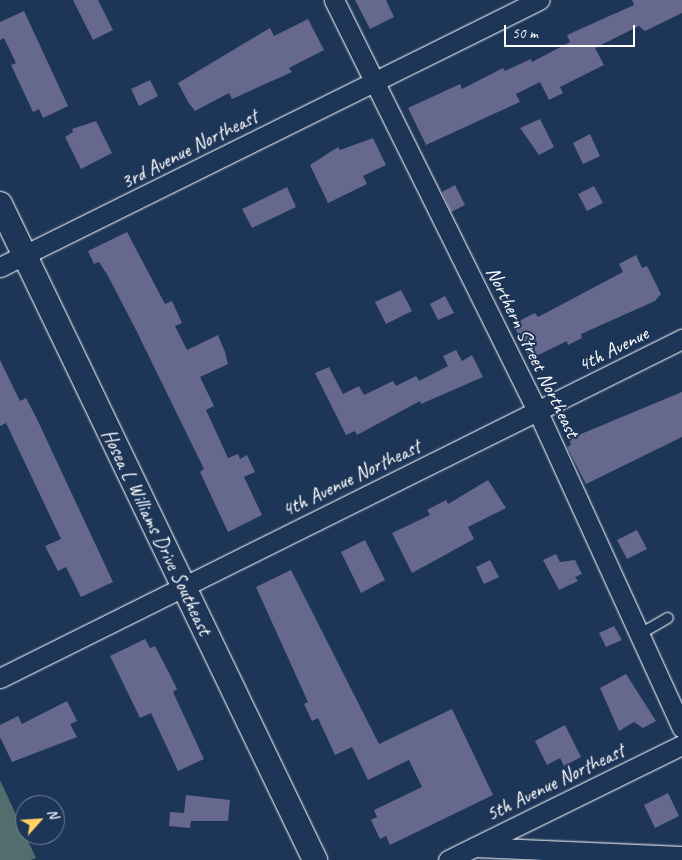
<!DOCTYPE html>
<style>
body{margin:0}
#map{position:relative;width:682px;height:860px;overflow:hidden;background:#1d3557;font-family:Caveat,sans-serif}
div>[style]{position:absolute}
.green>*{inset:0;background:#516e6c}
.building>*{inset:0;background:#66688d}
.roads{filter:drop-shadow(0 0 1px #fff) drop-shadow(0 0 1px #fff)}
.service>*{height:10px;margin:-5px;padding:0 5px;transform-origin:5px;border-radius:5px;background:#1d3557}
.minor>*{height:19px;margin:-9.5px;padding:0 9.5px;transform-origin:9.5px;border-radius:9.5px;background:#1d3557}
.tertiary>*{height:24px;margin:-12px;padding:0 12px;transform-origin:12px;border-radius:12px;background:#1d3557}
span{translate:-50% -50%;white-space:nowrap;text-align:center;line-height:1.15;-webkit-text-stroke:4px #1d3557;paint-order:stroke}
.street-label{font-size:20px;color:#fff}
.north{position:absolute;left:15px;top:795px;width:50px;height:50px;box-sizing:border-box;background:#1d3557;border:1px solid #77869a;border-radius:50%;rotate:64deg;font-size:14px;font-weight:700;line-height:20px;text-align:center;color:#fff}
.north::after{content:'';display:block;margin:auto;width:18px;height:22px;background:#ffd166;clip-path:polygon(50% 0,100% 100%,50% 72%,0 100%)}
.scale{position:absolute;left:504px;top:25px;width:131px;height:22px;box-sizing:border-box;border:2px solid #fff;border-top:0;padding-left:6px;font-size:15px;line-height:18px;white-space:nowrap;color:#fff;-webkit-text-stroke:4px #1d3557;paint-order:stroke}
</style>
<div id="map">
<div class="green">
<div style="clip-path:polygon(0 780px,36px 858px,31px 860px,0 860px)"></div>
</div>
<div class="building">
<div style="clip-path:polygon(73px 0,98px 0,113px 30px,93px 40px)"></div>
<div style="clip-path:polygon(355px 0,386px 0,394px 17px,370px 29px)"></div>
<div style="clip-path:polygon(632px 0,682px 0,682px 13px,645px 31px,639px 26px,595px 48px,604px 65px,560px 87px,563px 93px,549px 100px,540px 82px,516px 94px,520px 102px,426px 145px,408px 108px,460px 84px,462px 89px,503px 68px,505px 71px,531px 59px,532px 62px,570px 42px,567px 35px,634px 5px)"></div>
<div style="clip-path:polygon(24px 11px,68px 106px,43px 118px,39px 109px,33px 112px,11px 65px,16px 63px,4px 38px,0 40px,0 22px)"></div>
<div style="clip-path:polygon(308px 19px,324px 50px,289px 68px,292px 72px,232px 99px,229px 93px,195px 111px,188px 102px,178px 83px,270px 28px,274px 36px)"></div>
<div style="clip-path:polygon(150px 80px,158px 96px,139px 106px,131px 89px)"></div>
<div style="clip-path:polygon(540px 119px,554px 147px,539px 155px,520px 128px)"></div>
<div style="clip-path:polygon(96px 121px,112px 153px,81px 169px,65px 137px,73px 132px,72px 129px)"></div>
<div style="clip-path:polygon(590px 134px,600px 156px,583px 164px,573px 143px)"></div>
<div style="clip-path:polygon(373px 138px,386px 165px,363px 176px,367px 184px,328px 203px,310px 165px,338px 147px,340px 150px)"></div>
<div style="clip-path:polygon(455px 185px,465px 205px,451px 212px,442px 192px)"></div>
<div style="clip-path:polygon(594px 186px,603px 203px,587px 211px,578px 194px)"></div>
<div style="clip-path:polygon(287px 187px,296px 207px,252px 228px,242px 209px)"></div>
<div style="clip-path:polygon(127px 232px,165px 304px,172px 301px,182px 323px,175px 326px,187px 350px,218px 335px,225px 352px,228px 364px,200px 377px,214px 406px,206px 410px,228px 458px,238px 454px,240px 459px,247px 455px,255px 472px,244px 477px,262px 515px,228px 532px,200px 472px,204px 469px,136px 330px,108px 276px,99px 262px,94px 264px,88px 251px)"></div>
<div style="clip-path:polygon(636px 255px,642px 268px,647px 266px,661px 294px,655px 301px,581px 334px,582px 338px,568px 345px,567px 341px,530px 359px,513px 324px,535px 313px,538px 317px,623px 272px,619px 264px)"></div>
<div style="clip-path:polygon(401px 290px,412px 311px,386px 324px,375px 302px)"></div>
<div style="clip-path:polygon(445px 296px,454px 313px,438px 320px,430px 304px)"></div>
<div style="clip-path:polygon(456px 350px,462px 361px,472px 355px,483px 377px,421px 404px,420px 401px,357px 435px,355px 431px,346px 435px,315px 373px,329px 367px,343px 394px,359px 386px,364px 395px,393px 381px,396px 386px,416px 376px,419px 381px,448px 366px,443px 356px)"></div>
<div style="clip-path:polygon(0 360px,20px 401px,26px 398px,36px 417px,113px 582px,81px 597px,66px 567px,58px 571px,45px 546px,61px 539px,6px 423px,0 426px)"></div>
<div style="clip-path:polygon(682px 392px,682px 437px,586px 484px,567px 447px,571px 445px,569px 439px)"></div>
<div style="clip-path:polygon(488px 480px,506px 508px,468px 527px,474px 539px,412px 573px,392px 533px,430px 515px,427px 510px,446px 500px,448px 504px)"></div>
<div style="clip-path:polygon(637px 530px,647px 549px,627px 559px,617px 540px)"></div>
<div style="clip-path:polygon(365px 540px,385px 580px,361px 593px,341px 552px)"></div>
<div style="clip-path:polygon(556px 554px,560px 562px,575px 560px,582px 574px,575px 577px,578px 581px,559px 590px,543px 560px)"></div>
<div style="clip-path:polygon(490px 560px,499px 577px,484px 584px,476px 567px)"></div>
<div style="clip-path:polygon(291px 570px,379px 744px,452px 709px,493px 795px,390px 845px,386px 836px,380px 839px,371px 820px,377px 817px,374px 810px,422px 787px,409px 760px,368px 780px,352px 747px,335px 755px,318px 718px,312px 721px,304px 704px,308px 702px,256px 587px)"></div>
<div style="clip-path:polygon(614px 626px,622px 640px,606px 647px,599px 633px)"></div>
<div style="clip-path:polygon(145px 639px,150px 648px,155px 646px,169px 673px,177px 689px,173px 692px,204px 759px,178px 771px,151px 713px,140px 718px,110px 656px)"></div>
<div style="clip-path:polygon(626px 674px,656px 721px,643px 728px,634px 722px,619px 731px,600px 688px)"></div>
<div style="clip-path:polygon(67px 701px,77px 721px,70px 724px,77px 737px,12px 762px,0 737px,0 725px,18px 716px,22px 724px)"></div>
<div style="clip-path:polygon(565px 725px,581px 757px,564px 766px,560px 758px,547px 765px,535px 741px)"></div>
<div style="clip-path:polygon(668px 793px,679px 816px,655px 828px,644px 805px)"></div>
<div style="clip-path:polygon(186px 795px,230px 800px,228px 821px,191px 821px,190px 828px,169px 826px,170px 812px,184px 813px)"></div>
</div>
<div class="roads">
<div class="service">
<div style="left:640px;top:634px;width:32px;rotate:-30deg"></div>
</div>
<div class="minor">
<div style="left:334px;top:0;width:460px;rotate:63.7deg"></div>
<div style="left:538px;top:412px;width:347px;rotate:65.5deg"></div>
<div style="left:0;top:267px;width:602px;rotate:-26.35deg"></div>
<div style="left:0;top:678px;width:762px;rotate:-26.43deg"></div>
<div style="left:475px;top:847px;width:207px;rotate:2.5deg"></div>
<div style="left:448px;top:860px;width:261px;rotate:-26.2deg"></div>
</div>
<div class="tertiary">
<div style="left:0;top:204px;width:728px;rotate:64.35deg"></div>
</div>
</div>
<div class="street-label">
<span style="left:189px;top:149px;rotate:-27deg">3rd Avenue Northeast</span>
<span style="left:613px;top:349px;rotate:-27deg">4th Avenue</span>
<span style="left:533px;top:352px;rotate:64deg">Northern Street Northeast</span>
<span style="left:351px;top:478px;rotate:-26deg">4th Avenue Northeast</span>
<span style="left:157px;top:532px;rotate:64deg">Hosea L Williams Drive Southeast</span>
<span style="left:555px;top:782px;rotate:-26deg">5th Avenue Northeast</span>
</div>
<div class="north">N</div>
<div class="scale">50 m</div>
</div>
